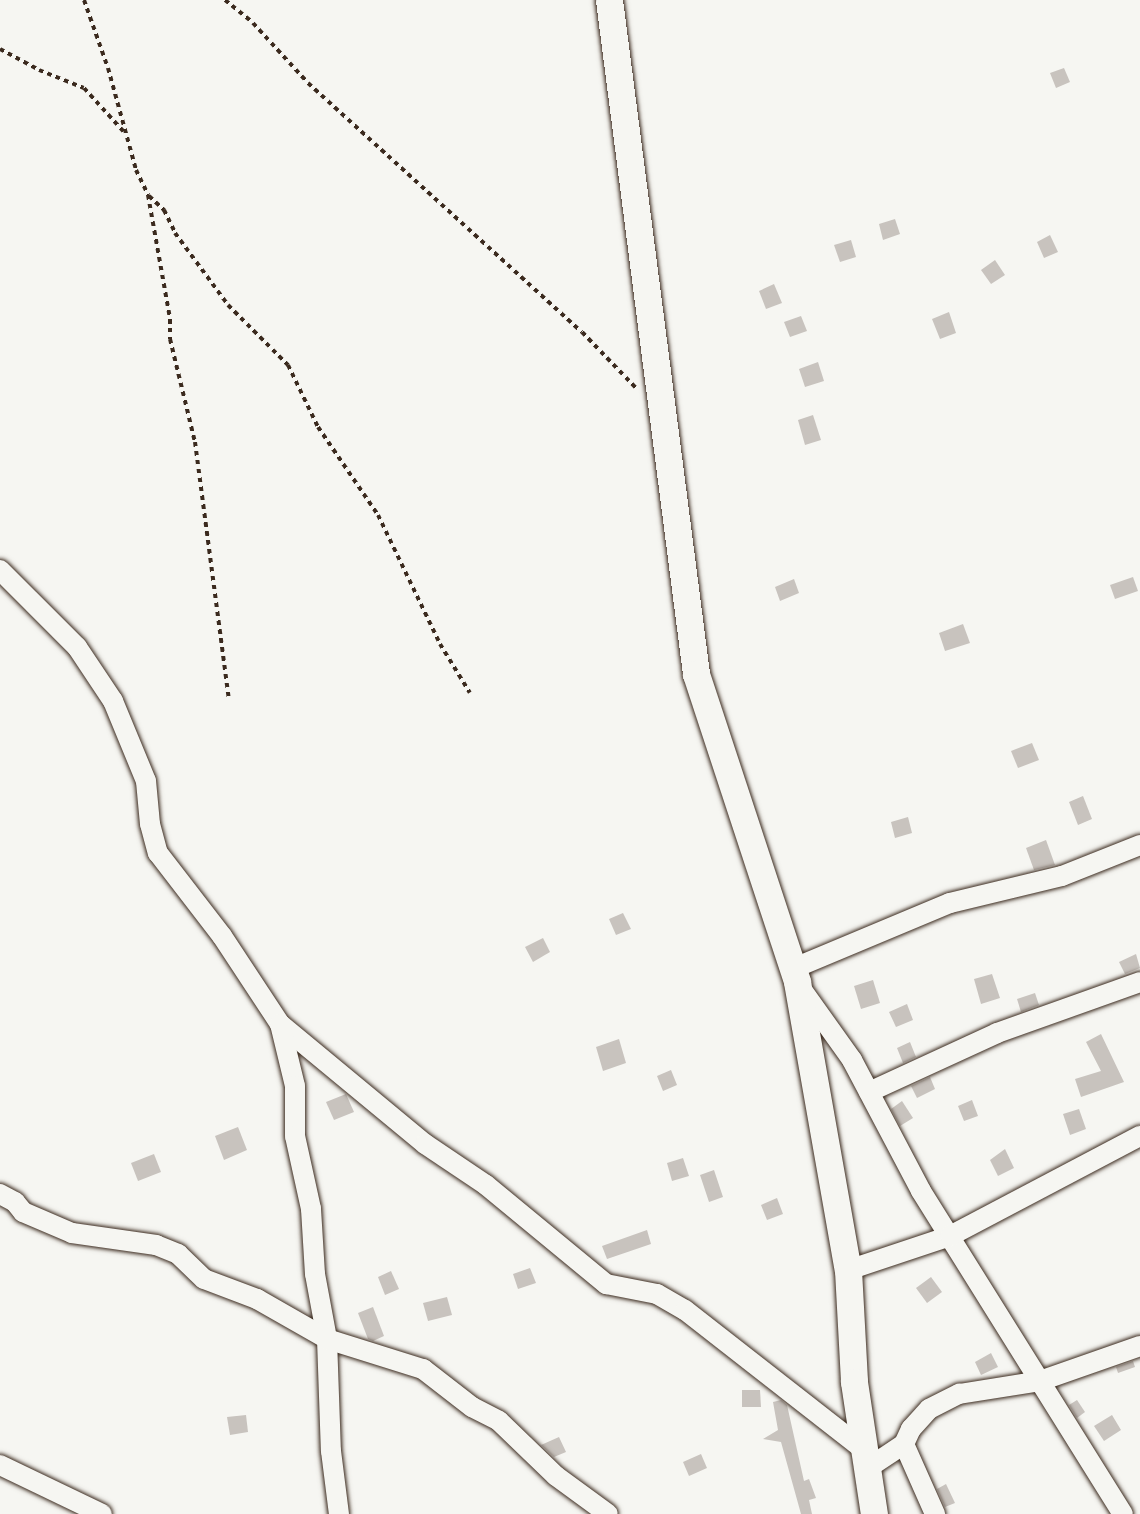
<!DOCTYPE html>
<style>
body{margin:0}
#map{position:relative;width:1140px;height:1514px;overflow:hidden;background:#f6f6f2;font-family:Delius,sans-serif}
div>[style]{position:absolute}
.building>*{inset:0;background:#c8c3be}
.path>*{height:4px;margin-top:-2px;transform-origin:0;background:repeating-linear-gradient(90deg,#3b2a1e 0 4.5px,transparent 0 9px)}
.roads{filter:drop-shadow(0 0 2px #3b2a1e) drop-shadow(0 0 2px #3b2a1e)}
.street>*{height:20px;margin:-10px;padding:0 10px;transform-origin:10px;border-radius:10px;background:#f6f6f2}
.secondary>*{height:27px;margin:-13.5px;padding:0 13.5px;transform-origin:13.5px;border-radius:13.5px;background:#f6f6f2}
span{translate:-50% -50%;white-space:nowrap;text-align:center;line-height:1.15;-webkit-text-stroke:4.5px #f6f6f2;paint-order:stroke}
</style>
<div id="map">
<div class="building">
<div style="clip-path:polygon(1064px 68px,1070px 82px,1056px 88px,1050px 73px)"></div>
<div style="clip-path:polygon(895px 219px,900px 234px,883px 240px,879px 224px)"></div>
<div style="clip-path:polygon(1050px 235px,1058px 252px,1044px 258px,1037px 242px)"></div>
<div style="clip-path:polygon(851px 240px,856px 257px,840px 262px,834px 245px)"></div>
<div style="clip-path:polygon(995px 260px,1005px 275px,991px 284px,981px 270px)"></div>
<div style="clip-path:polygon(774px 284px,782px 303px,766px 309px,759px 291px)"></div>
<div style="clip-path:polygon(949px 312px,956px 333px,940px 339px,932px 319px)"></div>
<div style="clip-path:polygon(801px 316px,807px 331px,790px 337px,784px 322px)"></div>
<div style="clip-path:polygon(818px 362px,824px 381px,805px 387px,799px 369px)"></div>
<div style="clip-path:polygon(813px 415px,821px 440px,805px 445px,798px 420px)"></div>
<div style="clip-path:polygon(1133px 577px,1138px 591px,1115px 599px,1110px 585px)"></div>
<div style="clip-path:polygon(794px 579px,799px 593px,780px 601px,775px 587px)"></div>
<div style="clip-path:polygon(963px 624px,970px 643px,945px 651px,939px 633px)"></div>
<div style="clip-path:polygon(1032px 743px,1039px 760px,1018px 768px,1011px 751px)"></div>
<div style="clip-path:polygon(1083px 796px,1092px 819px,1078px 825px,1069px 802px)"></div>
<div style="clip-path:polygon(908px 817px,912px 833px,895px 838px,891px 822px)"></div>
<div style="clip-path:polygon(1046px 840px,1055px 865px,1034px 870px,1026px 848px)"></div>
<div style="clip-path:polygon(623px 913px,631px 929px,616px 935px,609px 919px)"></div>
<div style="clip-path:polygon(543px 938px,550px 952px,533px 962px,525px 947px)"></div>
<div style="clip-path:polygon(1136px 954px,1140px 968px,1125px 974px,1119px 962px)"></div>
<div style="clip-path:polygon(992px 974px,1000px 998px,981px 1004px,974px 979px)"></div>
<div style="clip-path:polygon(873px 980px,880px 1003px,861px 1009px,854px 986px)"></div>
<div style="clip-path:polygon(1035px 993px,1039px 1005px,1021px 1012px,1017px 999px)"></div>
<div style="clip-path:polygon(907px 1004px,913px 1020px,896px 1027px,889px 1012px)"></div>
<div style="clip-path:polygon(1101px 1034px,1124px 1082px,1081px 1097px,1075px 1079px,1101px 1071px,1086px 1042px)"></div>
<div style="clip-path:polygon(619px 1039px,626px 1063px,603px 1071px,596px 1047px)"></div>
<div style="clip-path:polygon(910px 1042px,916px 1057px,903px 1063px,897px 1048px)"></div>
<div style="clip-path:polygon(671px 1070px,677px 1085px,663px 1091px,657px 1076px)"></div>
<div style="clip-path:polygon(930px 1077px,935px 1089px,917px 1098px,911px 1086px)"></div>
<div style="clip-path:polygon(346px 1094px,354px 1112px,334px 1120px,326px 1102px)"></div>
<div style="clip-path:polygon(972px 1100px,978px 1116px,964px 1121px,958px 1106px)"></div>
<div style="clip-path:polygon(902px 1101px,913px 1118px,900px 1126px,891px 1109px)"></div>
<div style="clip-path:polygon(1079px 1109px,1086px 1129px,1070px 1135px,1063px 1114px)"></div>
<div style="clip-path:polygon(238px 1127px,247px 1150px,224px 1160px,215px 1136px)"></div>
<div style="clip-path:polygon(1005px 1149px,1014px 1168px,998px 1176px,990px 1160px)"></div>
<div style="clip-path:polygon(154px 1154px,161px 1172px,138px 1181px,131px 1163px)"></div>
<div style="clip-path:polygon(683px 1158px,689px 1176px,672px 1181px,667px 1163px)"></div>
<div style="clip-path:polygon(714px 1170px,723px 1197px,709px 1202px,700px 1175px)"></div>
<div style="clip-path:polygon(777px 1198px,783px 1214px,767px 1220px,761px 1205px)"></div>
<div style="clip-path:polygon(647px 1230px,651px 1244px,607px 1259px,602px 1246px)"></div>
<div style="clip-path:polygon(530px 1268px,536px 1283px,518px 1289px,513px 1274px)"></div>
<div style="clip-path:polygon(391px 1271px,399px 1289px,385px 1295px,378px 1277px)"></div>
<div style="clip-path:polygon(931px 1277px,942px 1292px,927px 1303px,916px 1288px)"></div>
<div style="clip-path:polygon(447px 1297px,452px 1315px,428px 1321px,423px 1303px)"></div>
<div style="clip-path:polygon(373px 1307px,384px 1336px,373px 1341px,368px 1339px,358px 1313px)"></div>
<div style="clip-path:polygon(991px 1353px,998px 1367px,981px 1375px,975px 1362px)"></div>
<div style="clip-path:polygon(1133px 1361px,1135px 1367px,1118px 1373px,1116px 1367px)"></div>
<div style="clip-path:polygon(742px 1390px,760px 1390px,761px 1407px,742px 1407px)"></div>
<div style="clip-path:polygon(781px 1400px,787px 1405px,804px 1481px,809px 1479px,816px 1498px,809px 1500px,812px 1514px,801px 1514px,781px 1442px,763px 1439px,778px 1430px,773px 1402px)"></div>
<div style="clip-path:polygon(1077px 1400px,1085px 1412px,1077px 1418px,1069px 1405px)"></div>
<div style="clip-path:polygon(246px 1415px,248px 1432px,230px 1435px,227px 1417px)"></div>
<div style="clip-path:polygon(1112px 1415px,1121px 1430px,1104px 1441px,1094px 1426px)"></div>
<div style="clip-path:polygon(559px 1437px,566px 1452px,554px 1457px,541px 1445px)"></div>
<div style="clip-path:polygon(701px 1454px,707px 1468px,689px 1476px,683px 1462px)"></div>
<div style="clip-path:polygon(946px 1484px,955px 1503px,945px 1507px,937px 1489px)"></div>
</div>
<div class="path">
<div style="left:84px;top:0;width:72px;rotate:70.6deg"></div>
<div style="left:108px;top:68px;width:106px;rotate:74.6deg"></div>
<div style="left:136px;top:170px;width:28px;rotate:64deg"></div>
<div style="left:148px;top:195px;width:126px;rotate:79.9deg"></div>
<div style="left:170px;top:319px;width:20px;rotate:90deg"></div>
<div style="left:170px;top:339px;width:106px;rotate:76.4deg"></div>
<div style="left:195px;top:442px;width:259px;rotate:82.5deg"></div>
<div style="left:225px;top:0;width:36px;rotate:39deg"></div>
<div style="left:253px;top:23px;width:81px;rotate:47.5deg"></div>
<div style="left:308px;top:83px;width:370px;rotate:42.3deg"></div>
<div style="left:582px;top:332px;width:79px;rotate:46deg"></div>
<div style="left:0;top:49px;width:44px;rotate:28.3deg"></div>
<div style="left:39px;top:70px;width:48px;rotate:21.8deg"></div>
<div style="left:84px;top:88px;width:59px;rotate:47.7deg"></div>
<div style="left:149px;top:196px;width:21px;rotate:43deg"></div>
<div style="left:164px;top:210px;width:25px;rotate:64deg"></div>
<div style="left:175px;top:233px;width:89px;rotate:53.6deg"></div>
<div style="left:228px;top:305px;width:85px;rotate:45deg"></div>
<div style="left:288px;top:365px;width:69px;rotate:64.2deg"></div>
<div style="left:318px;top:427px;width:107px;rotate:55.7deg"></div>
<div style="left:378px;top:515px;width:143px;rotate:64.3deg"></div>
<div style="left:440px;top:644px;width:57px;rotate:58.5deg"></div>
</div>
<div class="roads">
<div class="street">
<div style="left:0;top:570px;width:109px;rotate:45deg"></div>
<div style="left:77px;top:647px;width:65px;rotate:56.3deg"></div>
<div style="left:113px;top:701px;width:87px;rotate:67.6deg"></div>
<div style="left:146px;top:781px;width:43px;rotate:84.7deg"></div>
<div style="left:150px;top:824px;width:30px;rotate:75deg"></div>
<div style="left:158px;top:853px;width:105px;rotate:52.4deg"></div>
<div style="left:222px;top:936px;width:105px;rotate:56.6deg"></div>
<div style="left:280px;top:1024px;width:188px;rotate:39.6deg"></div>
<div style="left:425px;top:1144px;width:73px;rotate:33.9deg"></div>
<div style="left:486px;top:1185px;width:156px;rotate:39.5deg"></div>
<div style="left:606px;top:1284px;width:52px;rotate:11.1deg"></div>
<div style="left:657px;top:1294px;width:32px;rotate:30deg"></div>
<div style="left:685px;top:1310px;width:231px;rotate:38deg"></div>
<div style="left:792px;top:969px;width:171px;rotate:-22.7deg"></div>
<div style="left:950px;top:903px;width:115px;rotate:-13.6deg"></div>
<div style="left:1062px;top:876px;width:84px;rotate:-21.7deg"></div>
<div style="left:800px;top:987px;width:90px;rotate:54.5deg"></div>
<div style="left:852px;top:1060px;width:148px;rotate:62.2deg"></div>
<div style="left:921px;top:1191px;width:381px;rotate:58deg"></div>
<div style="left:280px;top:1024px;width:64px;rotate:76.4deg"></div>
<div style="left:295px;top:1086px;width:50px;rotate:90deg"></div>
<div style="left:295px;top:1136px;width:75px;rotate:77.6deg"></div>
<div style="left:311px;top:1209px;width:65px;rotate:86.5deg"></div>
<div style="left:315px;top:1274px;width:66px;rotate:79.5deg"></div>
<div style="left:327px;top:1339px;width:112px;rotate:88deg"></div>
<div style="left:331px;top:1451px;width:64px;rotate:82.8deg"></div>
<div style="left:869px;top:1092px;width:141px;rotate:-24.7deg"></div>
<div style="left:997px;top:1033px;width:152px;rotate:-19.6deg"></div>
<div style="left:0;top:1194px;width:17px;rotate:28deg"></div>
<div style="left:15px;top:1202px;width:13px;rotate:51deg"></div>
<div style="left:23px;top:1212px;width:53px;rotate:23.2deg"></div>
<div style="left:72px;top:1233px;width:85px;rotate:8.1deg"></div>
<div style="left:156px;top:1245px;width:24px;rotate:22deg"></div>
<div style="left:178px;top:1254px;width:36px;rotate:44deg"></div>
<div style="left:204px;top:1279px;width:57px;rotate:20.7deg"></div>
<div style="left:257px;top:1299px;width:81px;rotate:29.7deg"></div>
<div style="left:327px;top:1339px;width:101px;rotate:17.4deg"></div>
<div style="left:423px;top:1369px;width:62px;rotate:37.8deg"></div>
<div style="left:472px;top:1407px;width:30px;rotate:27deg"></div>
<div style="left:499px;top:1421px;width:79px;rotate:44deg"></div>
<div style="left:556px;top:1476px;width:64px;rotate:36.2deg"></div>
<div style="left:848px;top:1270px;width:108px;rotate:-18.4deg"></div>
<div style="left:950px;top:1236px;width:215px;rotate:-27.8deg"></div>
<div style="left:904px;top:1444px;width:17px;rotate:-65deg"></div>
<div style="left:911px;top:1429px;width:27px;rotate:-48deg"></div>
<div style="left:929px;top:1409px;width:34px;rotate:-27deg"></div>
<div style="left:959px;top:1394px;width:82px;rotate:-9.1deg"></div>
<div style="left:1040px;top:1381px;width:106px;rotate:-19.3deg"></div>
<div style="left:0;top:1465px;width:113px;rotate:25.7deg"></div>
<div style="left:868px;top:1468px;width:43px;rotate:-33.7deg"></div>
<div style="left:904px;top:1444px;width:77px;rotate:66.1deg"></div>
</div>
<div class="secondary">
<div style="left:609px;top:0;width:680px;rotate:82.64deg"></div>
<div style="left:696px;top:674px;width:324px;rotate:71.8deg"></div>
<div style="left:797px;top:982px;width:292px;rotate:80deg"></div>
<div style="left:848px;top:1270px;width:112px;rotate:86.9deg"></div>
<div style="left:854px;top:1382px;width:134px;rotate:81.4deg"></div>
</div>
</div>
</div>
